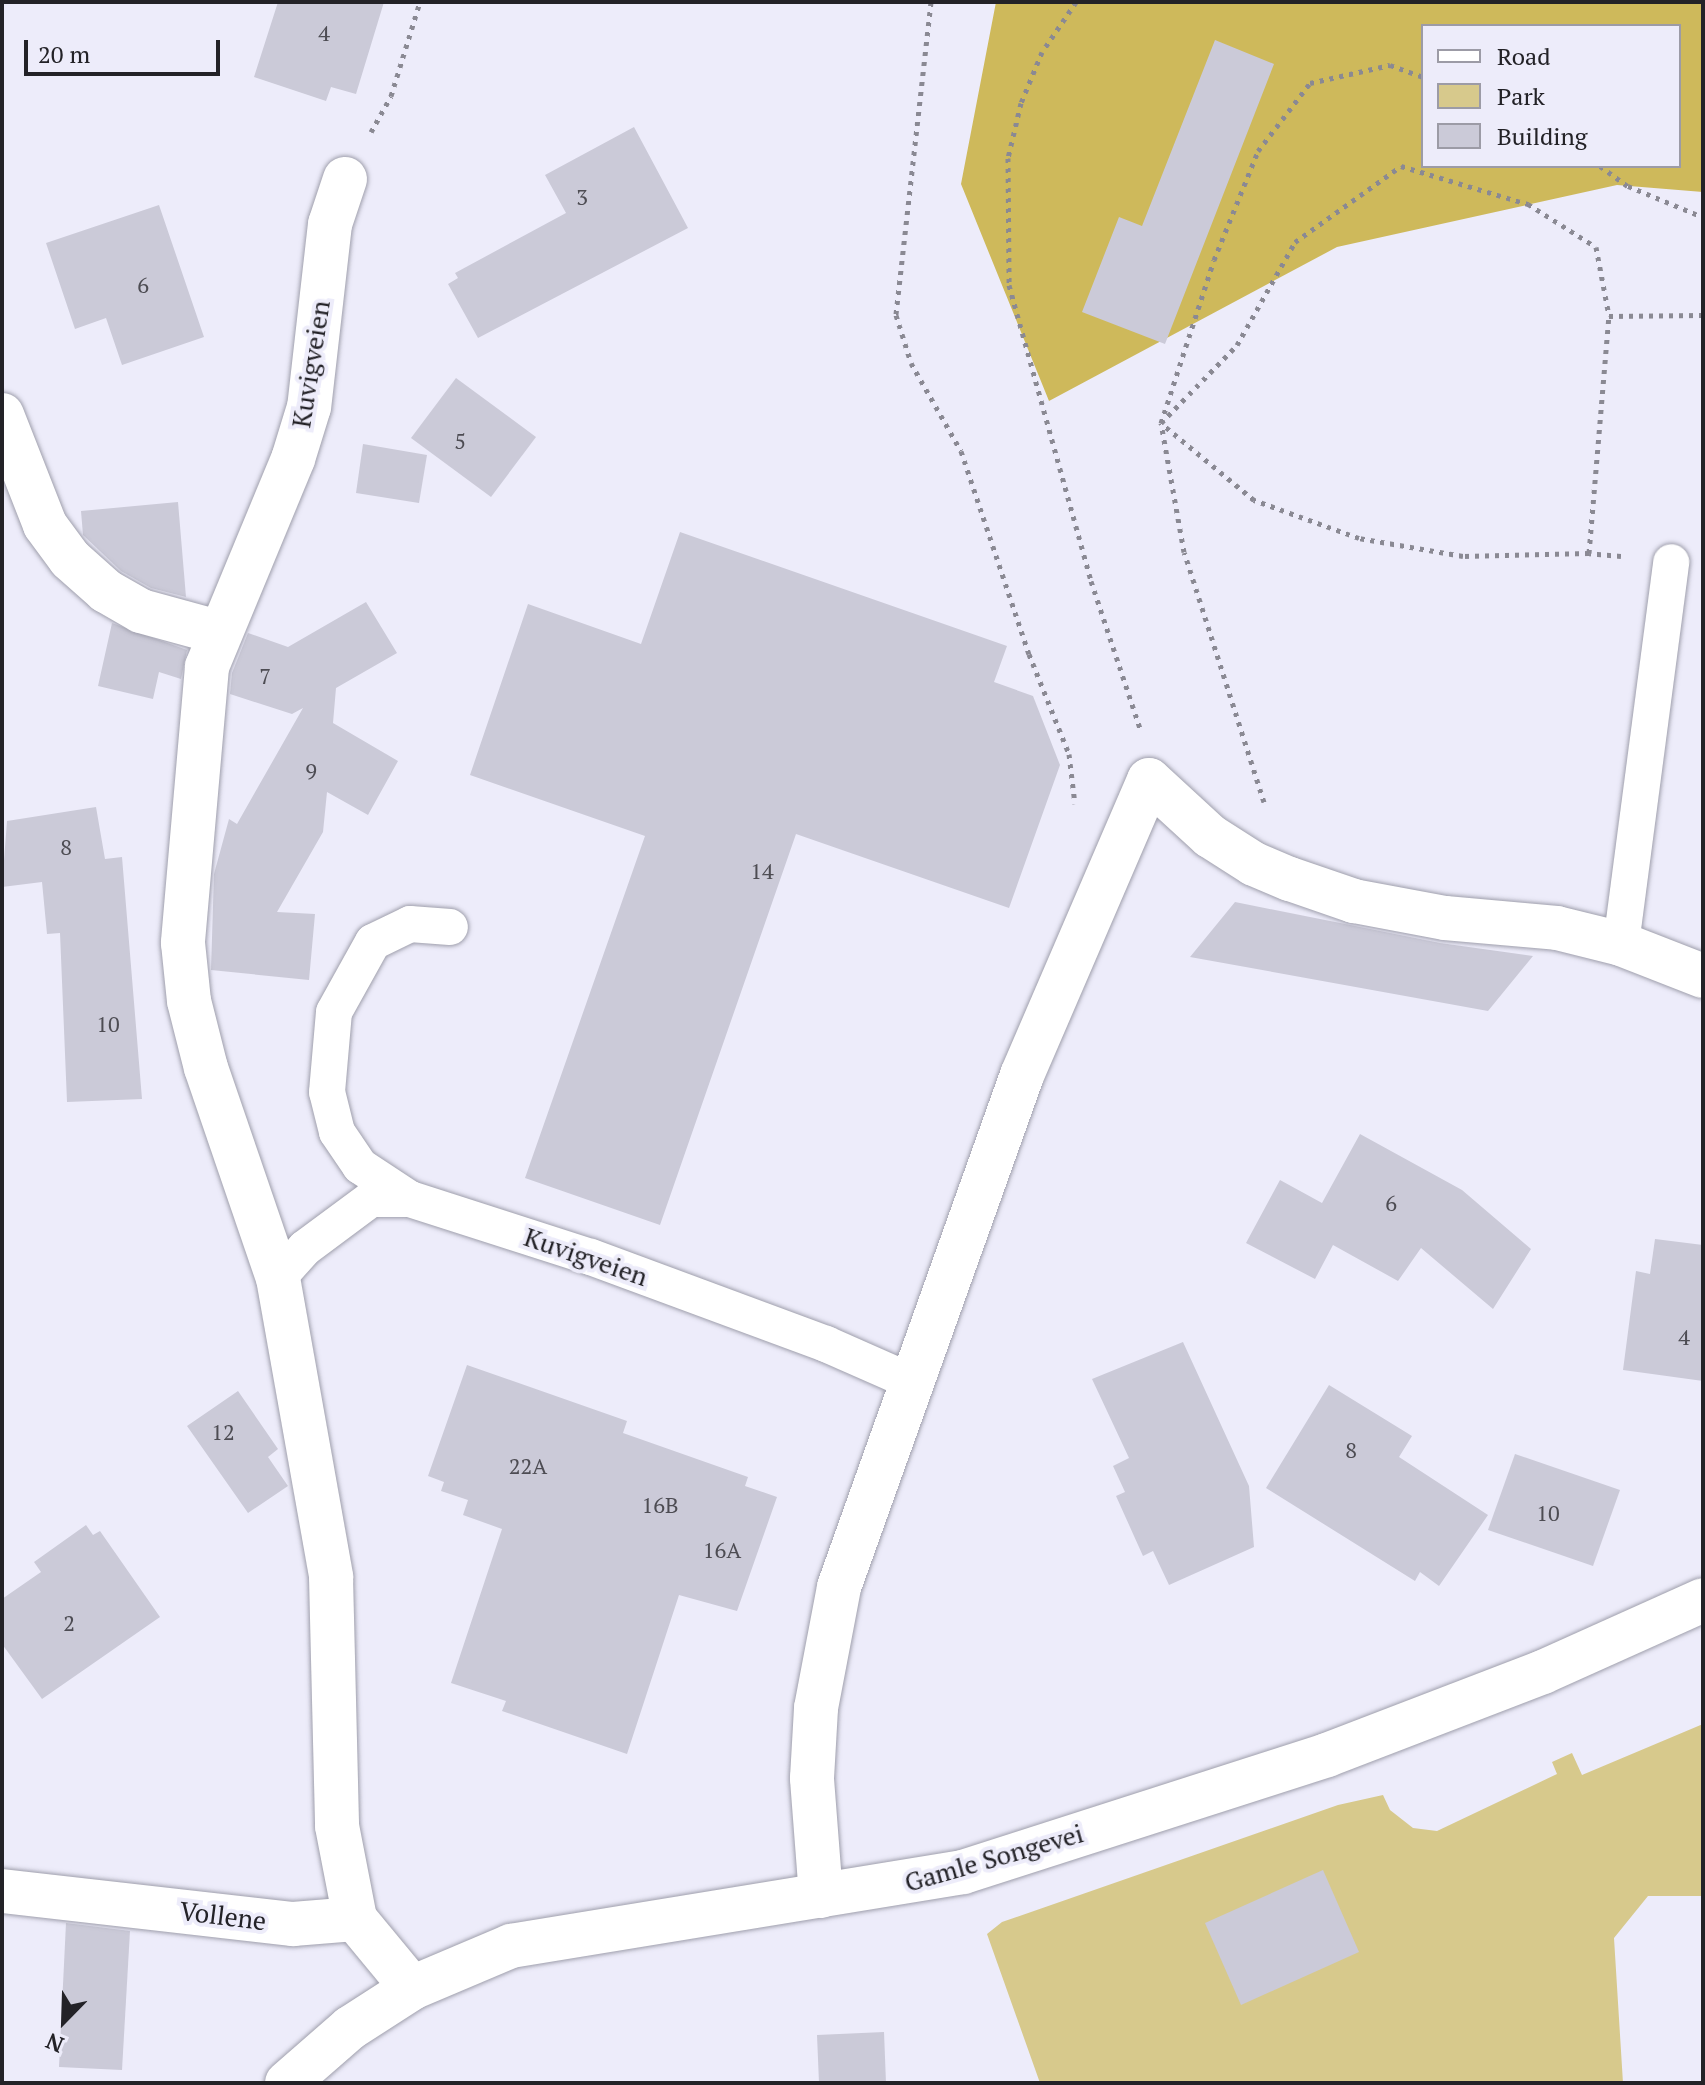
<!DOCTYPE html>
<style>
body{margin:0}
#map{position:relative;width:1705px;height:2085px;overflow:hidden;background:#edecfa;font-family:"PT Serif",serif}
div>[style]{position:absolute}
.green>*{inset:0;background:#d7c98c}
.forest>*{inset:0;background:#ceb95b}
.building>*{inset:0;background:#cbcad8}
.path>*{height:5px;margin-top:-2.5px;transform-origin:0;background:repeating-linear-gradient(90deg,#8a8993 0 4px,transparent 0 10px)}
.roads{filter:drop-shadow(0 0 2px #9f9fac) drop-shadow(0 0 2px #9f9fac)}
.lane>*{height:36px;margin:-18px;padding:0 18px;transform-origin:18px;border-radius:18px;background:#fff}
.street>*{height:44px;margin:-22px;padding:0 22px;transform-origin:22px;border-radius:22px;background:#fff}
.secondary>*{height:44px;margin:-22px;padding:0 22px;transform-origin:22px;border-radius:22px;background:#fff}
span{translate:-50% -50%;white-space:nowrap;text-align:center;line-height:1.15;-webkit-text-stroke:8px #edecfa;paint-order:stroke}
.number-label{font-size:22px;color:#4d4c53}
.number-label span{-webkit-text-stroke-width:0}
.street-label{font-size:26px;color:#232227}
.frame{position:absolute;inset:0;border:4px solid #232227;pointer-events:none}
.legend{position:absolute;left:1421px;top:24px;width:260px;height:144px;box-sizing:border-box;background:#edecfa;border:2px solid #9c9ba6;margin:0;padding:10px 14px;list-style:none;font-size:24px;color:#232227}
.legend li{display:flex;align-items:center;gap:16px;height:40px}
.legend b{width:40px;border:2px solid #9c9ba6}
.north{position:absolute;left:24px;top:1981px;width:80px;height:80px;-webkit-text-stroke:6px #edecfa;paint-order:stroke;rotate:203deg;font-size:22px;font-weight:700;line-height:32px;text-align:center;color:#232227}
.north::after{content:'';display:block;margin:auto;width:28px;height:36px;background:#232227;clip-path:polygon(50% 0,100% 100%,50% 72%,0 100%)}
.scale{position:absolute;left:24px;top:40px;width:196px;height:36px;box-sizing:border-box;border:4px solid #232227;border-top:0;padding-left:10px;font-size:24px;line-height:28px;white-space:nowrap;color:#232227;-webkit-text-stroke:6px #edecfa;paint-order:stroke}
</style>
<div id="map">
<div class="green">
<div style="clip-path:polygon(1703px 1724px,1703px 1896px,1648px 1896px,1614px 1938px,1623px 2083px,1040px 2083px,987px 1934px,1002px 1922px,1338px 1805px,1383px 1795px,1390px 1810px,1413px 1828px,1437px 1831px,1557px 1774px,1552px 1762px,1572px 1753px,1582px 1775px)"></div>
</div>
<div class="forest">
<div style="clip-path:polygon(evenodd,996px 2px,1703px 2px,1703px 192px,1617px 185px,1337px 247px,1049px 401px,961px 184px,996px 2px,1423px 26px,1679px 26px,1679px 166px,1423px 166px,1423px 26px)"></div>
</div>
<div class="building">
<div style="clip-path:polygon(278px 2px,384px 2px,356px 94px,331px 87px,326px 101px,254px 77px)"></div>
<div style="clip-path:polygon(1215px 40px,1274px 64px,1165px 344px,1082px 312px,1119px 217px,1142px 226px)"></div>
<div style="clip-path:polygon(634px 127px,688px 228px,478px 338px,448px 284px,458px 278px,455px 273px,566px 213px,545px 175px)"></div>
<div style="clip-path:polygon(159px 205px,204px 337px,122px 365px,106px 318px,75px 329px,46px 243px)"></div>
<div style="clip-path:polygon(456px 378px,536px 437px,491px 497px,411px 438px)"></div>
<div style="clip-path:polygon(363px 444px,427px 455px,419px 503px,356px 493px)"></div>
<div style="clip-path:polygon(178px 502px,186px 597px,151px 588px,121px 571px,83px 535px,81px 511px)"></div>
<div style="clip-path:polygon(680px 532px,1007px 646px,994px 682px,1033px 696px,1060px 765px,1009px 908px,796px 834px,660px 1225px,525px 1178px,645px 836px,470px 775px,528px 604px,641px 644px)"></div>
<div style="clip-path:polygon(366px 602px,397px 653px,336px 688px,333px 723px,398px 761px,368px 815px,327px 792px,323px 832px,277px 912px,315px 914px,309px 980px,211px 970px,214px 874px,229px 819px,237px 824px,303px 708px,292px 714px,230px 694px,232px 673px,248px 633px,288px 647px)"></div>
<div style="clip-path:polygon(112px 623px,187px 650px,181px 679px,159px 672px,153px 699px,98px 686px)"></div>
<div style="clip-path:polygon(96px 807px,105px 859px,122px 857px,142px 1099px,67px 1102px,60px 933px,47px 934px,42px 882px,2px 887px,7px 821px)"></div>
<div style="clip-path:polygon(1235px 902px,1440px 943px,1533px 956px,1488px 1011px,1190px 957px)"></div>
<div style="clip-path:polygon(1360px 1134px,1462px 1190px,1531px 1249px,1493px 1309px,1421px 1248px,1398px 1281px,1333px 1245px,1315px 1279px,1246px 1243px,1280px 1180px,1322px 1203px)"></div>
<div style="clip-path:polygon(1655px 1239px,1703px 1245px,1703px 1381px,1623px 1370px,1636px 1271px,1650px 1274px)"></div>
<div style="clip-path:polygon(1183px 1342px,1249px 1486px,1254px 1547px,1169px 1585px,1153px 1551px,1143px 1556px,1116px 1496px,1125px 1492px,1113px 1466px,1129px 1458px,1092px 1379px)"></div>
<div style="clip-path:polygon(467px 1365px,627px 1421px,623px 1433px,748px 1477px,745px 1486px,777px 1497px,737px 1611px,679px 1595px,627px 1754px,502px 1711px,506px 1701px,451px 1683px,502px 1529px,463px 1515px,468px 1500px,441px 1491px,444px 1482px,428px 1476px)"></div>
<div style="clip-path:polygon(1329px 1385px,1412px 1436px,1399px 1457px,1488px 1515px,1439px 1586px,1420px 1572px,1415px 1581px,1266px 1488px)"></div>
<div style="clip-path:polygon(238px 1391px,278px 1449px,268px 1457px,288px 1486px,248px 1513px,187px 1426px)"></div>
<div style="clip-path:polygon(1515px 1454px,1620px 1490px,1593px 1566px,1488px 1530px)"></div>
<div style="clip-path:polygon(86px 1525px,93px 1535px,100px 1531px,160px 1617px,42px 1699px,2px 1644px,2px 1599px,41px 1572px,34px 1562px)"></div>
<div style="clip-path:polygon(1323px 1870px,1359px 1952px,1241px 2005px,1205px 1923px)"></div>
<div style="clip-path:polygon(66px 1923px,130px 1931px,122px 2070px,59px 2067px)"></div>
<div style="clip-path:polygon(884px 2032px,886px 2083px,819px 2083px,817px 2035px)"></div>
</div>
<div class="path">
<div style="left:931px;top:2px;width:315px;rotate:96.4deg"></div>
<div style="left:896px;top:315px;width:50px;rotate:72.6deg"></div>
<div style="left:911px;top:363px;width:101px;rotate:60.4deg"></div>
<div style="left:961px;top:451px;width:214px;rotate:71.5deg"></div>
<div style="left:1029px;top:654px;width:108px;rotate:68.2deg"></div>
<div style="left:1069px;top:754px;width:50px;rotate:83.2deg"></div>
<div style="left:1076px;top:2px;width:60px;rotate:124.2deg"></div>
<div style="left:1042px;top:52px;width:55px;rotate:112.4deg"></div>
<div style="left:1021px;top:103px;width:57px;rotate:103.3deg"></div>
<div style="left:1008px;top:158px;width:127px;rotate:89.5deg"></div>
<div style="left:1009px;top:285px;width:307px;rotate:74.5deg"></div>
<div style="left:1091px;top:581px;width:155px;rotate:71.6deg"></div>
<div style="left:371px;top:132px;width:41px;rotate:-60.9deg"></div>
<div style="left:391px;top:96px;width:98px;rotate:-72.9deg"></div>
<div style="left:1600px;top:166px;width:34px;rotate:36deg"></div>
<div style="left:1628px;top:186px;width:81px;rotate:22.5deg"></div>
<div style="left:1589px;top:553px;width:126px;rotate:178.6deg"></div>
<div style="left:1463px;top:556px;width:106px;rotate:-170.2deg"></div>
<div style="left:1359px;top:538px;width:112px;rotate:-160.1deg"></div>
<div style="left:1254px;top:500px;width:121px;rotate:-140.4deg"></div>
<div style="left:1161px;top:423px;width:109px;rotate:-45.7deg"></div>
<div style="left:1237px;top:345px;width:118px;rotate:-60.6deg"></div>
<div style="left:1295px;top:242px;width:130px;rotate:-35.6deg"></div>
<div style="left:1401px;top:166px;width:133px;rotate:16.7deg"></div>
<div style="left:1528px;top:204px;width:80px;rotate:32.3deg"></div>
<div style="left:1596px;top:247px;width:70px;rotate:79.3deg"></div>
<div style="left:1621px;top:556px;width:32px;rotate:-175deg"></div>
<div style="left:1589px;top:553px;width:238px;rotate:-85.2deg"></div>
<div style="left:1609px;top:316px;width:94px;rotate:-0.6deg"></div>
<div style="left:1264px;top:802px;width:262px;rotate:-107.7deg"></div>
<div style="left:1184px;top:552px;width:131px;rotate:-100.1deg"></div>
<div style="left:1161px;top:423px;width:171px;rotate:-72deg"></div>
<div style="left:1214px;top:260px;width:118px;rotate:-68deg"></div>
<div style="left:1258px;top:151px;width:86px;rotate:-52.6deg"></div>
<div style="left:1310px;top:83px;width:82px;rotate:-12.7deg"></div>
<div style="left:1390px;top:65px;width:35px;rotate:20deg"></div>
</div>
<div class="roads">
<div class="lane">
<div style="left:1621px;top:944px;width:385px;rotate:-82.5deg"></div>
<div style="left:410px;top:1199px;width:60px;rotate:-146.6deg"></div>
<div style="left:360px;top:1166px;width:41px;rotate:-124.1deg"></div>
<div style="left:337px;top:1132px;width:41px;rotate:-104deg"></div>
<div style="left:327px;top:1092px;width:80px;rotate:-85deg"></div>
<div style="left:334px;top:1012px;width:80px;rotate:-60.9deg"></div>
<div style="left:373px;top:942px;width:41px;rotate:-25.9deg"></div>
<div style="left:410px;top:924px;width:40px;rotate:4.3deg"></div>
<div style="left:278px;top:1278px;width:40px;rotate:-48deg"></div>
<div style="left:305px;top:1248px;width:82px;rotate:-36.6deg"></div>
<div style="left:371px;top:1199px;width:39px"></div>
<div style="left:410px;top:1199px;width:190px;rotate:17.8deg"></div>
<div style="left:591px;top:1257px;width:251px;rotate:20.3deg"></div>
<div style="left:826px;top:1344px;width:92px;rotate:23.8deg"></div>
</div>
<div class="street">
<div style="left:345px;top:179px;width:47px;rotate:108.4deg"></div>
<div style="left:330px;top:224px;width:184px;rotate:96.5deg"></div>
<div style="left:309px;top:407px;width:54px;rotate:107.1deg"></div>
<div style="left:293px;top:459px;width:225px;rotate:112.5deg"></div>
<div style="left:207px;top:667px;width:277px;rotate:95deg"></div>
<div style="left:183px;top:943px;width:58px;rotate:84.1deg"></div>
<div style="left:189px;top:1001px;width:69px;rotate:75.8deg"></div>
<div style="left:206px;top:1068px;width:222px;rotate:71.1deg"></div>
<div style="left:278px;top:1278px;width:304px;rotate:79.9deg"></div>
<div style="left:331px;top:1577px;width:249px;rotate:88.6deg"></div>
<div style="left:337px;top:1826px;width:95px;rotate:79deg"></div>
<div style="left:2px;top:415px;width:118px;rotate:68.6deg"></div>
<div style="left:45px;top:525px;width:42px;rotate:53.7deg"></div>
<div style="left:70px;top:559px;width:48px;rotate:41.6deg"></div>
<div style="left:106px;top:591px;width:40px;rotate:29.7deg"></div>
<div style="left:141px;top:611px;width:80px;rotate:15.3deg"></div>
<div style="left:2px;top:1891px;width:293px;rotate:6.5deg"></div>
<div style="left:293px;top:1924px;width:62px;rotate:-4.6deg"></div>
<div style="left:355px;top:1919px;width:89px;rotate:50.4deg"></div>
<div style="left:821px;top:1896px;width:118px;rotate:-94.4deg"></div>
<div style="left:812px;top:1778px;width:70px;rotate:-86.7deg"></div>
<div style="left:816px;top:1708px;width:123px;rotate:-79.2deg"></div>
<div style="left:839px;top:1587px;width:544px;rotate:-70.33deg"></div>
<div style="left:1022px;top:1075px;width:321px;rotate:-66.7deg"></div>
<div style="left:1149px;top:780px;width:83px;rotate:42.6deg"></div>
<div style="left:1210px;top:836px;width:52px;rotate:32.5deg"></div>
<div style="left:1254px;top:864px;width:39px;rotate:23deg"></div>
<div style="left:1290px;top:879px;width:68px;rotate:19deg"></div>
<div style="left:1354px;top:901px;width:93px;rotate:10.6deg"></div>
<div style="left:1445px;top:918px;width:112px;rotate:5.1deg"></div>
<div style="left:1557px;top:928px;width:66px;rotate:14deg"></div>
<div style="left:1621px;top:944px;width:88px;rotate:21.3deg"></div>
</div>
<div class="secondary">
<div style="left:287px;top:2083px;width:84px;rotate:-41.1deg"></div>
<div style="left:350px;top:2028px;width:74px;rotate:-32.8deg"></div>
<div style="left:412px;top:1988px;width:108px;rotate:-23deg"></div>
<div style="left:511px;top:1946px;width:458px;rotate:-9.3deg"></div>
<div style="left:963px;top:1872px;width:382px;rotate:-17.8deg"></div>
<div style="left:1327px;top:1755px;width:231px;rotate:-21deg"></div>
<div style="left:1543px;top:1672px;width:175px;rotate:-24.2deg"></div>
</div>
</div>
<div class="number-label">
<span style="left:324px;top:33px">4</span>
<span style="left:582px;top:197px">3</span>
<span style="left:143px;top:285px">6</span>
<span style="left:460px;top:441px">5</span>
<span style="left:265px;top:676px">7</span>
<span style="left:311px;top:771px">9</span>
<span style="left:66px;top:847px">8</span>
<span style="left:762px;top:871px">14</span>
<span style="left:108px;top:1024px">10</span>
<span style="left:1391px;top:1203px">6</span>
<span style="left:1684px;top:1337px">4</span>
<span style="left:223px;top:1432px">12</span>
<span style="left:1351px;top:1450px">8</span>
<span style="left:528px;top:1466px">22A</span>
<span style="left:660px;top:1505px">16B</span>
<span style="left:1548px;top:1513px">10</span>
<span style="left:722px;top:1550px">16A</span>
<span style="left:69px;top:1623px">2</span>
</div>
<div class="street-label">
<span style="left:311px;top:364px;rotate:-81deg">Kuvigveien</span>
<span style="left:586px;top:1257px;rotate:19deg">Kuvigveien</span>
<span style="left:994px;top:1858px;rotate:-16deg">Gamle Songevei</span>
<span style="left:223px;top:1916px;rotate:7deg">Vollene</span>
</div>
<div class="frame"></div>
<ul class="legend">
<li><b style="height:10px;background:#fff"></b>Road</li>
<li><b style="height:22px;background:#d7c98c"></b>Park</li>
<li><b style="height:22px;background:#cbcad8"></b>Building</li>
</ul>
<div class="north">N</div>
<div class="scale">20 m</div>
</div>
